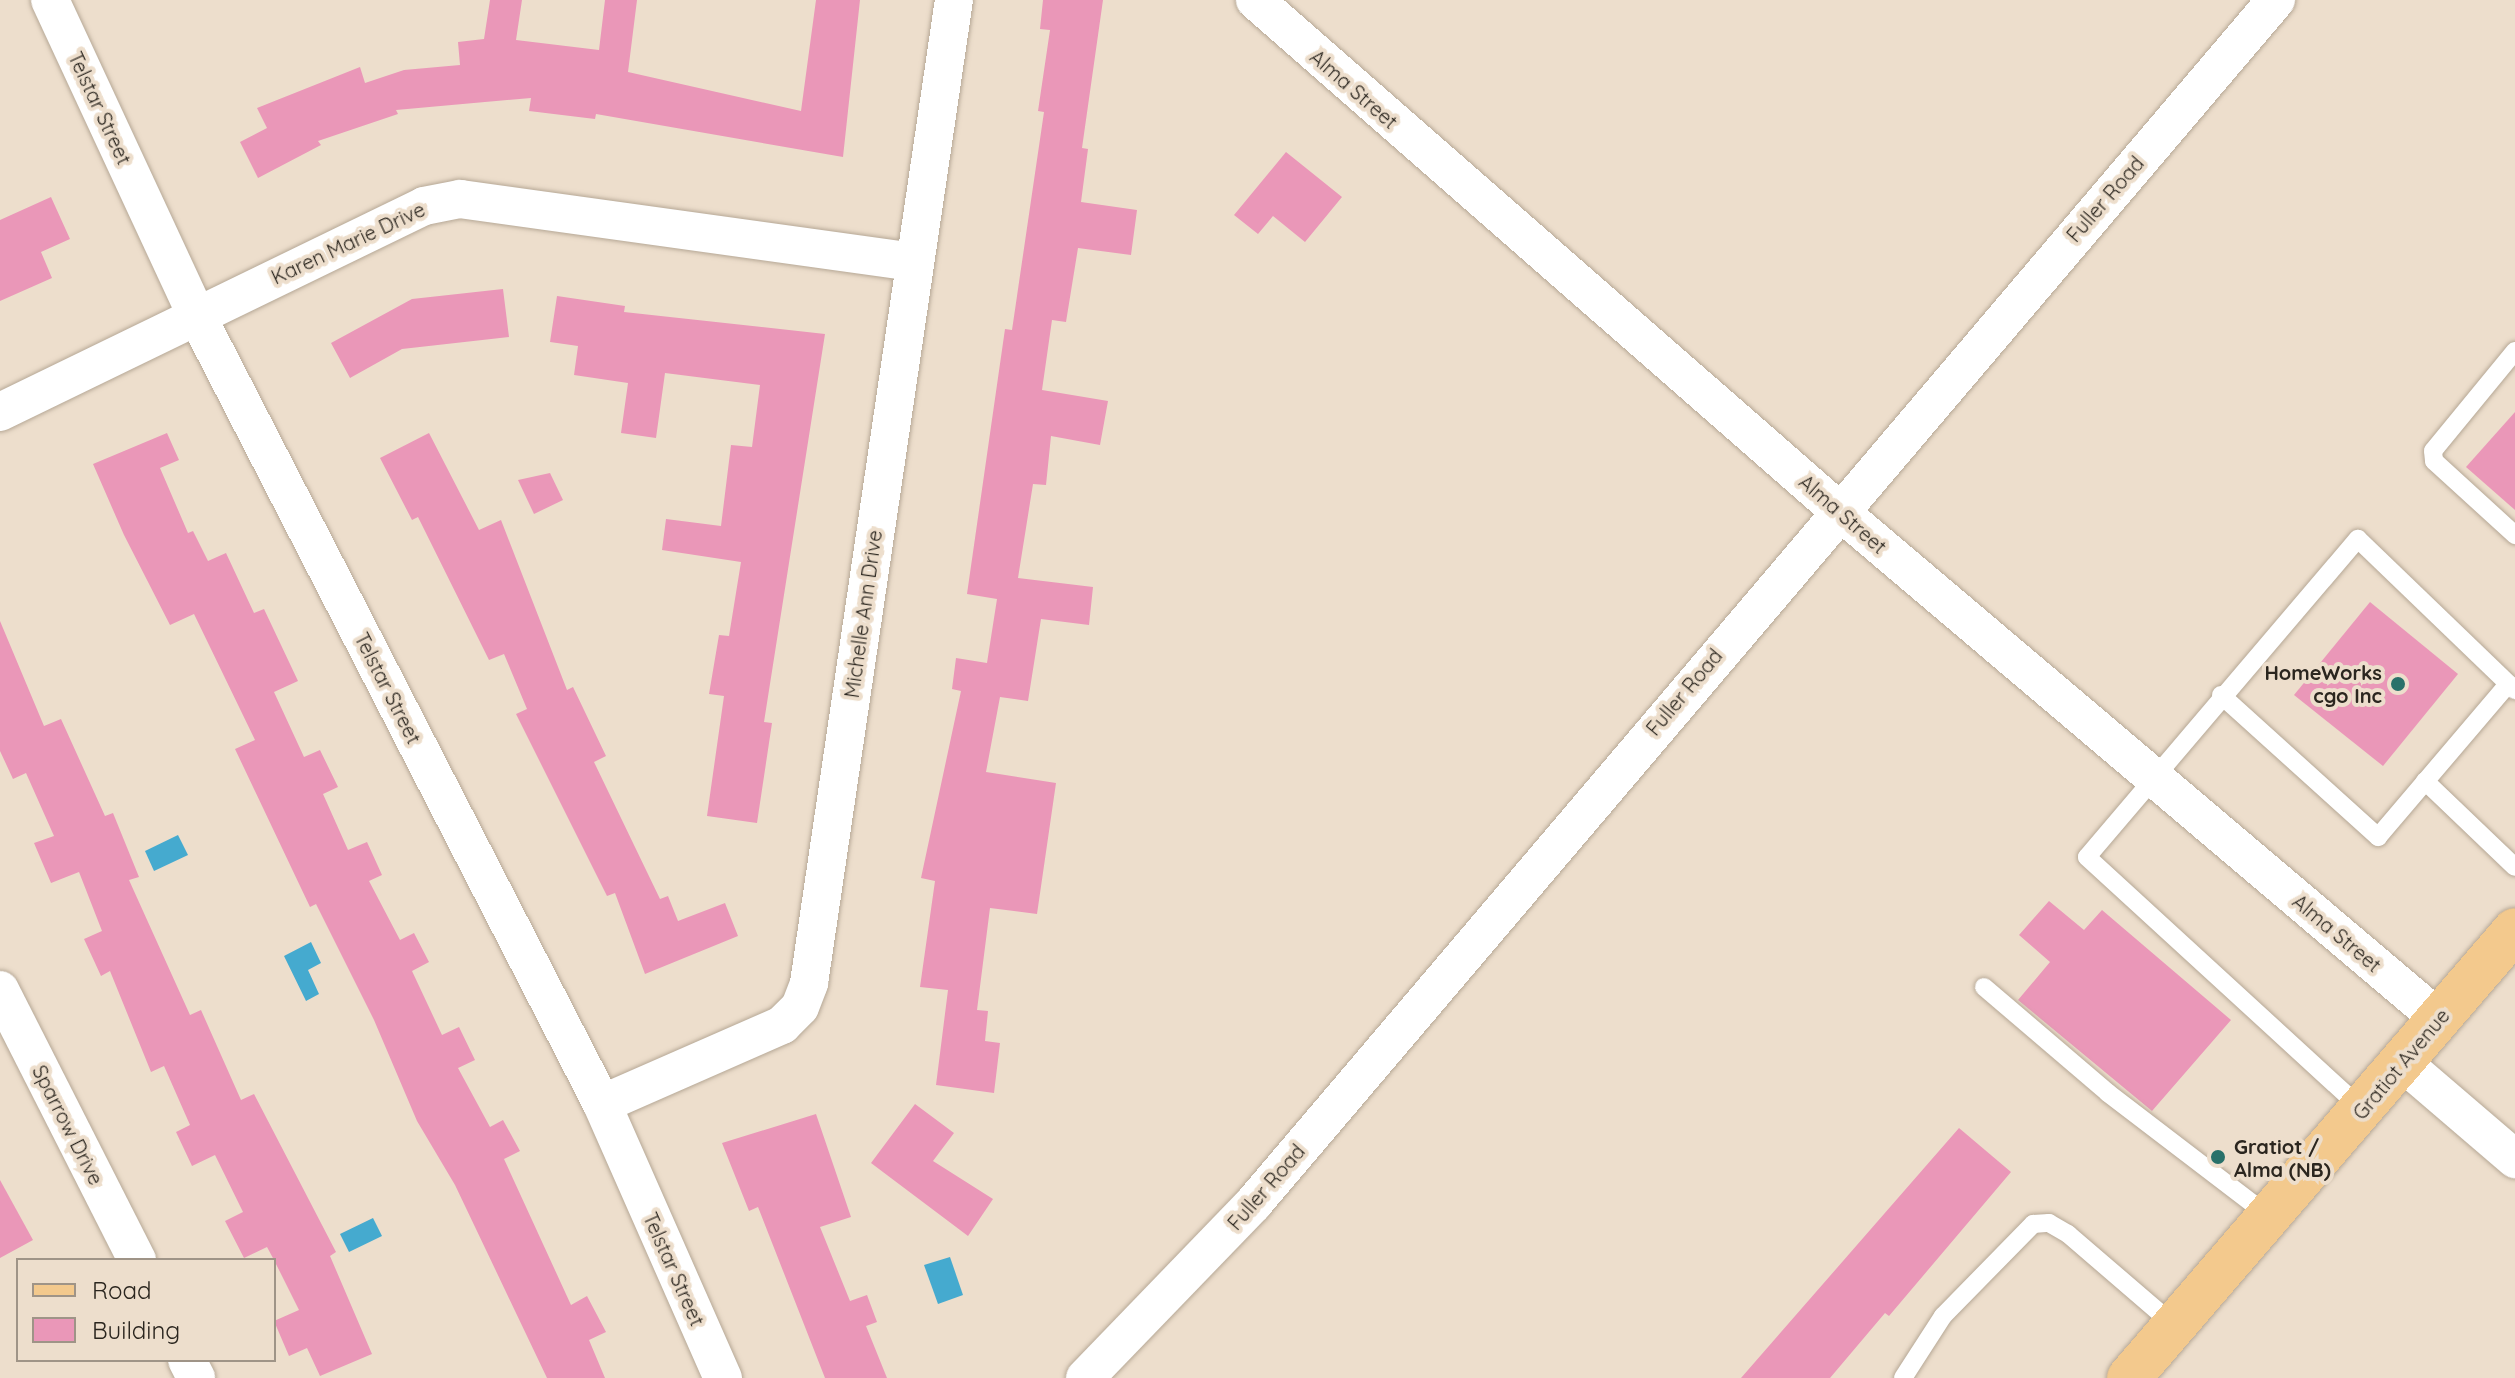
<!DOCTYPE html>
<style>
body{margin:0}
#map{position:relative;width:2515px;height:1378px;overflow:hidden;background:#eddecc;font-family:Quicksand,sans-serif}
div>[style]{position:absolute}
.water>*{inset:0;background:#45aacf}
.building>*{inset:0;background:#ea97b8}
.roads{filter:drop-shadow(0 0 2px #b6a896) drop-shadow(0 0 2px #b6a896)}
.service>*{height:18px;margin:-9px;padding:0 9px;transform-origin:9px;border-radius:9px;background:#fff}
.minor>*{height:38px;margin:-19px;padding:0 19px;transform-origin:19px;border-radius:19px;background:#fff}
.primary>*{height:44px;margin:-22px;padding:0 22px;transform-origin:22px;border-radius:22px;background:#f3c98d}
.dots>*{width:22px;height:22px;translate:-50% -50%;box-sizing:border-box;border:4px solid #eddecc;border-radius:50%}
span{translate:-50% -50%;white-space:nowrap;text-align:center;line-height:1.15;-webkit-text-stroke:8px #eddecc;paint-order:stroke}
.street-label{font-size:20px;color:#2b261f}
.poi-label{font-size:20px;color:#2b261f;font-weight:700}
.right{translate:-100% -50%;text-align:right}
.left{translate:0 -50%;text-align:left}
.legend{position:absolute;left:16px;top:1258px;width:260px;height:104px;box-sizing:border-box;background:#eddecc;border:2px solid #9f9487;margin:0;padding:10px 14px;list-style:none;font-size:24px;color:#2b261f}
.legend li{display:flex;align-items:center;gap:16px;height:40px}
.legend b{width:40px;border:2px solid #9f9487}
</style>
<div id="map">
<div class="water">
<div style="clip-path:polygon(178px 835px,188px 855px,154px 871px,145px 851px)"></div>
<div style="clip-path:polygon(311px 942px,321px 963px,308px 970px,319px 994px,306px 1001px,284px 956px)"></div>
<div style="clip-path:polygon(373px 1218px,382px 1236px,349px 1252px,340px 1234px)"></div>
<div style="clip-path:polygon(950px 1257px,963px 1295px,938px 1304px,924px 1265px)"></div>
</div>
<div class="building">
<div style="clip-path:polygon(490px 0,522px 0,516px 40px,599px 50px,605px 0,637px 0,628px 72px,801px 111px,816px 0,860px 0,843px 157px,596px 114px,595px 119px,529px 111px,531px 98px,396px 110px,398px 114px,318px 141px,321px 145px,258px 178px,240px 142px,267px 128px,257px 108px,360px 67px,365px 83px,404px 70px,460px 65px,458px 42px,484px 39px)"></div>
<div style="clip-path:polygon(1043px 0,1103px 0,1082px 148px,1088px 149px,1081px 202px,1137px 210px,1131px 255px,1078px 248px,1066px 322px,1052px 320px,1042px 390px,1108px 401px,1100px 445px,1051px 436px,1046px 485px,1033px 484px,1018px 578px,1093px 587px,1089px 625px,1041px 619px,1028px 701px,1000px 697px,986px 772px,1056px 783px,1037px 914px,990px 908px,977px 1010px,988px 1011px,985px 1041px,1000px 1043px,994px 1093px,936px 1085px,948px 990px,920px 987px,935px 881px,921px 878px,961px 691px,952px 689px,956px 658px,987px 663px,997px 599px,967px 594px,1005px 329px,1012px 330px,1044px 112px,1038px 111px,1050px 30px,1040px 29px)"></div>
<div style="clip-path:polygon(1286px 152px,1342px 197px,1305px 242px,1273px 216px,1258px 234px,1234px 215px)"></div>
<div style="clip-path:polygon(51px 197px,70px 239px,41px 252px,52px 278px,0 301px,0 220px)"></div>
<div style="clip-path:polygon(503px 289px,509px 337px,402px 349px,350px 378px,331px 343px,412px 299px)"></div>
<div style="clip-path:polygon(557px 296px,625px 306px,624px 312px,825px 334px,764px 722px,772px 723px,757px 823px,707px 816px,724px 696px,709px 694px,719px 635px,729px 636px,741px 562px,662px 550px,666px 519px,721px 526px,731px 445px,752px 447px,760px 385px,665px 373px,656px 438px,621px 433px,628px 383px,574px 375px,578px 346px,550px 342px)"></div>
<div style="clip-path:polygon(2515px 412px,2515px 510px,2466px 467px)"></div>
<div style="clip-path:polygon(167px 433px,179px 460px,160px 468px,188px 533px,193px 531px,208px 561px,226px 553px,254px 613px,264px 609px,298px 681px,274px 692px,304px 757px,320px 750px,338px 787px,323px 794px,348px 850px,367px 842px,382px 875px,369px 881px,400px 940px,414px 933px,429px 962px,412px 971px,442px 1035px,459px 1027px,475px 1060px,458px 1068px,490px 1127px,503px 1120px,520px 1151px,504px 1159px,571px 1305px,587px 1296px,606px 1332px,589px 1340px,605px 1378px,547px 1378px,455px 1185px,417px 1121px,374px 1020px,316px 904px,310px 907px,235px 749px,255px 740px,194px 614px,170px 625px,124px 535px,93px 464px)"></div>
<div style="clip-path:polygon(429px 433px,479px 530px,501px 520px,567px 690px,573px 687px,606px 756px,594px 762px,660px 899px,668px 896px,678px 921px,725px 903px,738px 936px,645px 974px,615px 893px,607px 896px,516px 714px,527px 709px,504px 654px,489px 660px,418px 517px,412px 520px,380px 458px)"></div>
<div style="clip-path:polygon(550px 473px,563px 500px,534px 514px,518px 480px)"></div>
<div style="clip-path:polygon(2370px 602px,2458px 674px,2383px 766px,2294px 695px)"></div>
<div style="clip-path:polygon(0 621px,44px 726px,61px 719px,105px 816px,113px 813px,139px 877px,129px 880px,190px 1015px,201px 1010px,241px 1100px,254px 1094px,336px 1252px,330px 1256px,372px 1354px,320px 1376px,307px 1348px,289px 1356px,274px 1321px,299px 1310px,274px 1260px,267px 1247px,244px 1258px,225px 1221px,243px 1212px,215px 1155px,192px 1166px,176px 1132px,190px 1125px,164px 1066px,151px 1072px,110px 971px,101px 976px,84px 939px,102px 931px,79px 872px,51px 883px,34px 843px,54px 836px,26px 773px,13px 779px,0 751px)"></div>
<div style="clip-path:polygon(2049px 901px,2084px 930px,2102px 910px,2231px 1020px,2152px 1111px,2018px 1000px,2050px 962px,2019px 935px)"></div>
<div style="clip-path:polygon(915px 1104px,954px 1133px,933px 1161px,993px 1199px,968px 1236px,871px 1163px)"></div>
<div style="clip-path:polygon(816px 1114px,851px 1217px,820px 1227px,850px 1301px,867px 1295px,877px 1322px,866px 1326px,887px 1378px,825px 1378px,758px 1207px,749px 1211px,722px 1143px)"></div>
<div style="clip-path:polygon(1959px 1128px,2011px 1172px,1889px 1316px,1885px 1313px,1830px 1378px,1741px 1378px)"></div>
<div style="clip-path:polygon(0 1180px,33px 1240px,0 1258px)"></div>
</div>
<div class="roads">
<div class="service">
<div style="left:2515px;top:351px;width:129px;rotate:129.4deg"></div>
<div style="left:2433px;top:451px;width:10px;rotate:84deg"></div>
<div style="left:2434px;top:461px;width:110px;rotate:42.4deg"></div>
<div style="left:2221px;top:695px;width:212px;rotate:42.1deg"></div>
<div style="left:2378px;top:837px;width:201px;rotate:-49.6deg"></div>
<div style="left:2425px;top:781px;width:124px;rotate:43.7deg"></div>
<div style="left:1984px;top:987px;width:163px;rotate:40.5deg"></div>
<div style="left:2108px;top:1093px;width:204px;rotate:37.4deg"></div>
<div style="left:2362px;top:1109px;width:373px;rotate:-137.5deg"></div>
<div style="left:2087px;top:857px;width:418px;rotate:-49.6deg"></div>
<div style="left:2358px;top:539px;width:218px;rotate:43.9deg"></div>
<div style="left:1903px;top:1378px;width:74px;rotate:-57.2deg"></div>
<div style="left:1943px;top:1316px;width:129px;rotate:-45.6deg"></div>
<div style="left:2033px;top:1224px;width:16px;rotate:-4deg"></div>
<div style="left:2049px;top:1223px;width:22px;rotate:30deg"></div>
<div style="left:2068px;top:1234px;width:141px;rotate:40.7deg"></div>
</div>
<div class="minor">
<div style="left:50px;top:0;width:346px;rotate:65.1deg"></div>
<div style="left:196px;top:314px;width:888px;rotate:62.8deg"></div>
<div style="left:602px;top:1104px;width:300px;rotate:66.2deg"></div>
<div style="left:1255px;top:0;width:775px;rotate:41.18deg"></div>
<div style="left:1838px;top:510px;width:788px;rotate:40.26deg"></div>
<div style="left:0;top:412px;width:471px;rotate:-25.9deg"></div>
<div style="left:424px;top:206px;width:37px;rotate:-11deg"></div>
<div style="left:460px;top:199px;width:458px;rotate:7.9deg"></div>
<div style="left:0;top:990px;width:303px;rotate:63.1deg"></div>
<div style="left:2403px;top:1063px;width:148px;rotate:40.6deg"></div>
<div style="left:602px;top:1104px;width:197px;rotate:-23.7deg"></div>
<div style="left:782px;top:1025px;width:25px;rotate:-45deg"></div>
<div style="left:800px;top:1007px;width:26px;rotate:-69deg"></div>
<div style="left:809px;top:983px;width:994px;rotate:-81.61deg"></div>
<div style="left:187px;top:1360px;width:20px;rotate:63deg"></div>
<div style="left:1085px;top:1378px;width:242px;rotate:-46deg"></div>
<div style="left:1253px;top:1204px;width:1580px;rotate:-49.65deg"></div>
</div>
<div class="primary">
<div style="left:2129px;top:1378px;width:591px;rotate:-49.25deg"></div>
</div>
</div>
<div class="dots">
<div style="left:2398px;top:684px;background:#29716a"></div>
<div style="left:2218px;top:1157px;background:#29716a"></div>
</div>
<div class="street-label">
<span style="left:1354px;top:89px;rotate:41deg">Alma Street</span>
<span style="left:100px;top:108px;rotate:65deg">Telstar Street</span>
<span style="left:2105px;top:199px;rotate:-49deg">Fuller Road</span>
<span style="left:348px;top:243px;rotate:-25deg">Karen Marie Drive</span>
<span style="left:1843px;top:514px;rotate:41deg">Alma Street</span>
<span style="left:863px;top:614px;rotate:-82deg">Michelle Ann Drive</span>
<span style="left:388px;top:688px;rotate:63deg">Telstar Street</span>
<span style="left:1684px;top:692px;rotate:-50deg">Fuller Road</span>
<span style="left:2337px;top:933px;rotate:40deg">Alma Street</span>
<span style="left:2401px;top:1064px;rotate:-50deg">Gratiot Avenue</span>
<span style="left:68px;top:1125px;rotate:63deg">Sparrow Drive</span>
<span style="left:1266px;top:1187px;rotate:-49deg">Fuller Road</span>
<span style="left:674px;top:1269px;rotate:66deg">Telstar Street</span>
</div>
<div class="poi-label">
<span class="right" style="left:2382px;top:684px">HomeWorks<br>cgo Inc</span>
<span class="left" style="left:2234px;top:1158px">Gratiot /<br>Alma (NB)</span>
</div>
<ul class="legend">
<li><b style="height:10px;background:#f3c98d"></b>Road</li>
<li><b style="height:22px;background:#ea97b8"></b>Building</li>
</ul>
</div>
